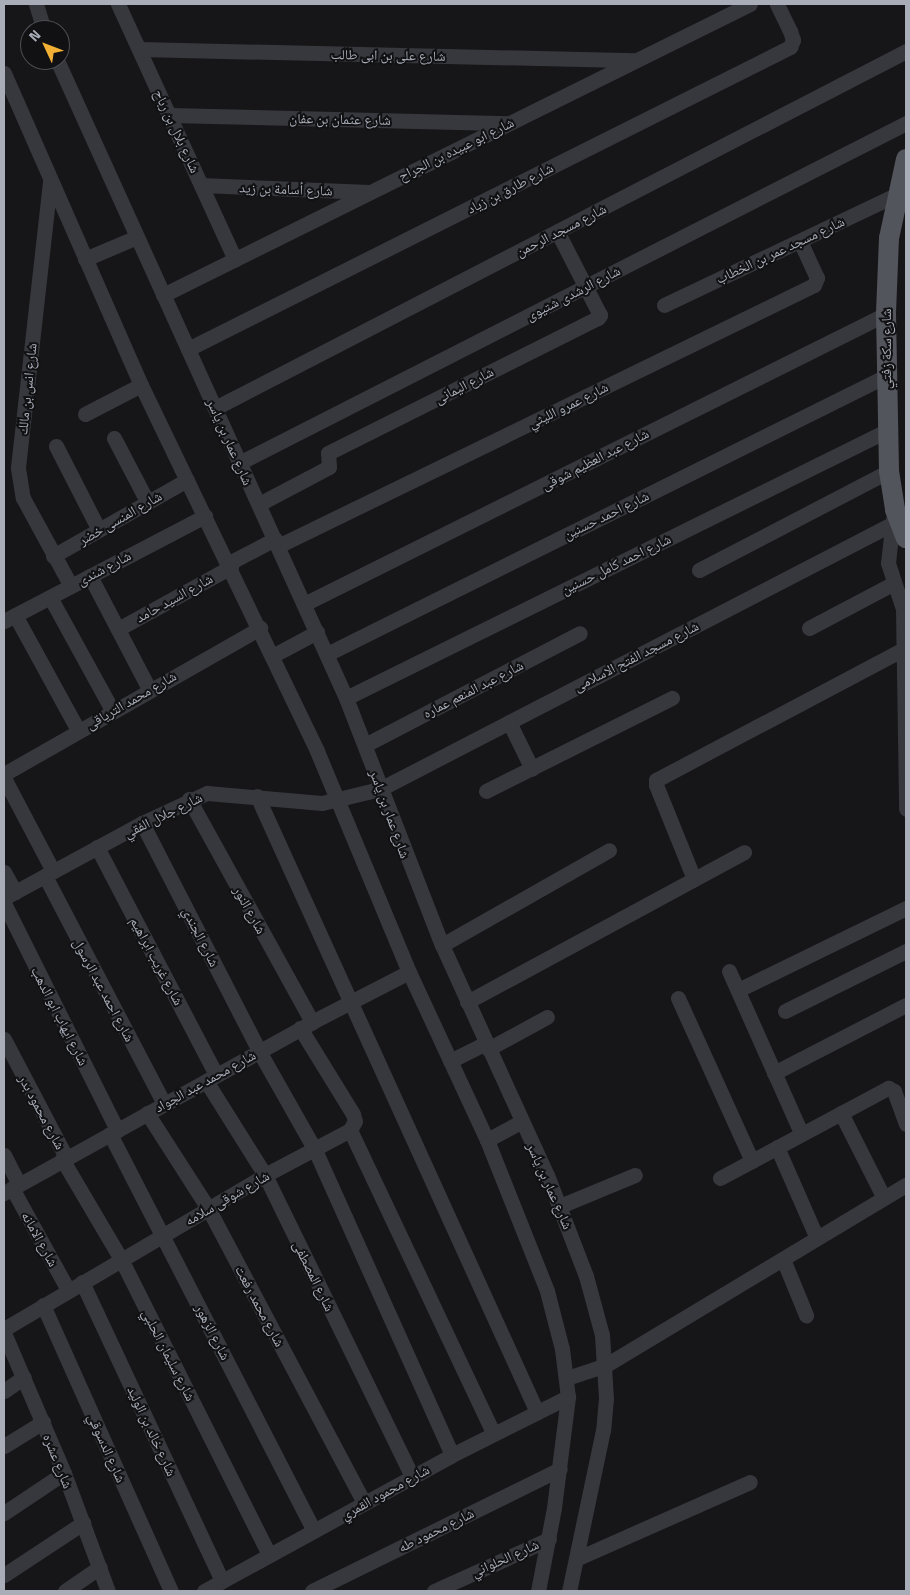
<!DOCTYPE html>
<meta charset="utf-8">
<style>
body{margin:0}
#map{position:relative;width:910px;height:1595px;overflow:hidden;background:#161618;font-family:"Titillium Web","Noto Naskh Arabic",sans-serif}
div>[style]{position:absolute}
.minor>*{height:15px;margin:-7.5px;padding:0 7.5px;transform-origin:7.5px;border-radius:7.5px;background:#37383d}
.major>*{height:20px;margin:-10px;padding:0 10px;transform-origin:10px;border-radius:10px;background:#53555c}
span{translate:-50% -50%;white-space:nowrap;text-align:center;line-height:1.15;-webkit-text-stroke:4px #111113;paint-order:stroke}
.street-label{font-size:14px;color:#a8adb8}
.frame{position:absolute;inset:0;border:5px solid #a8adb8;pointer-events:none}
.north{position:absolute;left:20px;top:20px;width:50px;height:50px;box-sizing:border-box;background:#111113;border:1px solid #4d4f55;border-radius:50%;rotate:313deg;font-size:14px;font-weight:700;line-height:20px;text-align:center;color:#a8adb8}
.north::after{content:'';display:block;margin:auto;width:18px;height:22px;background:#f2b134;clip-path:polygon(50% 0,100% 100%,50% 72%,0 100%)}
</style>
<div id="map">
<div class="minor">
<div style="left:36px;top:4px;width:27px;rotate:73deg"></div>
<div style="left:118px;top:4px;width:281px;rotate:65.4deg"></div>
<div style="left:139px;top:49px;width:496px;rotate:1.3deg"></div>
<div style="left:57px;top:60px;width:700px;rotate:65.63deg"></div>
<div style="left:346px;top:698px;width:265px;rotate:68.8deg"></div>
<div style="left:442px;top:945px;width:253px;rotate:65.5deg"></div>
<div style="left:547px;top:1175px;width:108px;rotate:68.9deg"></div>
<div style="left:586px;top:1276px;width:61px;rotate:74.8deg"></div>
<div style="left:602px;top:1335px;width:63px;rotate:86.4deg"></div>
<div style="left:606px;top:1398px;width:32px;rotate:95deg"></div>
<div style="left:603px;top:1430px;width:165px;rotate:101.9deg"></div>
<div style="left:4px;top:73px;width:341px;rotate:66.3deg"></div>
<div style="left:141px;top:385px;width:406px;rotate:64.3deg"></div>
<div style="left:317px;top:751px;width:239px;rotate:67.4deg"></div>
<div style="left:409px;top:972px;width:185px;rotate:65.1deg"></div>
<div style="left:487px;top:1140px;width:162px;rotate:68.3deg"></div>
<div style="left:547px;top:1291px;width:60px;rotate:75.5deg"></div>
<div style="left:562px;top:1349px;width:48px;rotate:82.9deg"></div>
<div style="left:568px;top:1397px;width:112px;rotate:97.2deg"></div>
<div style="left:554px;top:1508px;width:85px;rotate:100.9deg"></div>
<div style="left:169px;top:115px;width:339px;rotate:1.4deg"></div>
<div style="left:50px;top:182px;width:288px;rotate:96.4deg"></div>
<div style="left:18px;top:468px;width:30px;rotate:81deg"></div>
<div style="left:23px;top:498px;width:100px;rotate:61.4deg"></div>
<div style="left:201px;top:185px;width:168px;rotate:2.4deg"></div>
<div style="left:85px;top:259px;width:56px;rotate:-22.9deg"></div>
<div style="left:163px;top:295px;width:655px;rotate:-26.37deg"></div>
<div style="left:664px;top:305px;width:257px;rotate:-25.4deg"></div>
<div style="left:188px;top:349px;width:674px;rotate:-26.64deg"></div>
<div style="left:790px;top:47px;width:8px;rotate:-67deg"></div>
<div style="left:793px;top:40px;width:9px;rotate:-108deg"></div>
<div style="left:790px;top:31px;width:30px;rotate:-116deg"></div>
<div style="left:215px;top:408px;width:778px;rotate:-27.32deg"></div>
<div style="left:85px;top:414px;width:63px;rotate:-27.4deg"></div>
<div style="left:114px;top:438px;width:73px;rotate:62.4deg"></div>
<div style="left:56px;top:446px;width:94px;rotate:62.9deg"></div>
<div style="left:239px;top:463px;width:749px;rotate:-27.01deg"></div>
<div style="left:259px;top:504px;width:79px;rotate:-27.9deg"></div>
<div style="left:329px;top:467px;width:14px;rotate:-94deg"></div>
<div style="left:328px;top:453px;width:302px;rotate:-26.6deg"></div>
<div style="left:598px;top:318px;width:4px;rotate:-56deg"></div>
<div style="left:600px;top:315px;width:94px;rotate:-117.1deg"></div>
<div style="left:893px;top:519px;width:44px;rotate:96.5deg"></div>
<div style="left:888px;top:563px;width:48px;rotate:71.9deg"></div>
<div style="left:903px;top:609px;width:200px;rotate:89.1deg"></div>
<div style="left:278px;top:546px;width:596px;rotate:-25.96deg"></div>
<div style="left:814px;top:285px;width:8px;rotate:-67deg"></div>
<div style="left:817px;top:278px;width:41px;rotate:-114.7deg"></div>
<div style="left:53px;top:556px;width:154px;rotate:-29.6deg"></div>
<div style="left:229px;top:563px;width:52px;rotate:-27.6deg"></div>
<div style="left:699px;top:570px;width:214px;rotate:-27.5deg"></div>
<div style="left:90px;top:576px;width:127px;rotate:62.4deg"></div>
<div style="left:50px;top:597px;width:129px;rotate:61.2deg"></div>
<div style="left:304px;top:604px;width:650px;rotate:-26.49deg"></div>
<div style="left:15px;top:615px;width:131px;rotate:61.3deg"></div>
<div style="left:4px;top:621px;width:227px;rotate:-27.6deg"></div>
<div style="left:809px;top:628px;width:96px;rotate:-27.9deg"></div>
<div style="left:118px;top:629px;width:129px;rotate:-28.8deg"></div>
<div style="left:327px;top:654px;width:624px;rotate:-26.44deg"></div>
<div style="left:274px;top:655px;width:49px;rotate:-28.1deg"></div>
<div style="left:346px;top:698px;width:602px;rotate:-26.31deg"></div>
<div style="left:509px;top:722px;width:52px;rotate:63.9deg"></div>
<div style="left:365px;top:745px;width:242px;rotate:-27.5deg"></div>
<div style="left:4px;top:774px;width:295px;rotate:-29.7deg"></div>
<div style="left:4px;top:778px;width:105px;rotate:62.2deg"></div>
<div style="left:486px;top:791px;width:208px;rotate:-26.6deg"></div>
<div style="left:257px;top:796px;width:677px;rotate:65.56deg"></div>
<div style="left:189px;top:799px;width:255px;rotate:61.1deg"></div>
<div style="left:142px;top:823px;width:256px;rotate:62.8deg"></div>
<div style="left:259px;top:1051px;width:114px;rotate:60.5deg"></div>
<div style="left:315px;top:1150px;width:334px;rotate:65.8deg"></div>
<div style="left:97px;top:847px;width:257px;rotate:62.4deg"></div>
<div style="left:4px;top:872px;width:23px;rotate:61deg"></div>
<div style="left:45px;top:876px;width:257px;rotate:62.4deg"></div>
<div style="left:694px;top:879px;width:101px;rotate:-112deg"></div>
<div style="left:656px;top:785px;width:5px;rotate:-90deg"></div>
<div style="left:656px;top:780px;width:282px;rotate:-27.9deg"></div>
<div style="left:4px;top:898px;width:157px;rotate:-28.5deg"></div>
<div style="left:142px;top:823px;width:72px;rotate:-24.8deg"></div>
<div style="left:207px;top:793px;width:115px;rotate:5deg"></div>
<div style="left:322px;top:803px;width:60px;rotate:-13.6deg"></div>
<div style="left:380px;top:789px;width:577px;rotate:-27.37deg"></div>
<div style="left:4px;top:903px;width:254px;rotate:63.5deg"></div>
<div style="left:442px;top:945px;width:192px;rotate:-29.6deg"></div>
<div style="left:729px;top:971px;width:177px;rotate:66deg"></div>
<div style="left:738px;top:990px;width:187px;rotate:-26deg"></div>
<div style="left:678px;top:998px;width:179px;rotate:65.6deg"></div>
<div style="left:467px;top:1002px;width:315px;rotate:-28.4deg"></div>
<div style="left:785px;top:1011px;width:135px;rotate:-26.4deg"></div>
<div style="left:4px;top:1039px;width:133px;rotate:62.3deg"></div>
<div style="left:488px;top:1049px;width:67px;rotate:-28.5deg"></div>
<div style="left:450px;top:1061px;width:40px;rotate:-26.6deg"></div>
<div style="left:774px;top:1073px;width:148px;rotate:-27.3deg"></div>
<div style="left:206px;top:1081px;width:111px;rotate:57.9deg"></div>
<div style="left:265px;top:1175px;width:336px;rotate:64deg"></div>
<div style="left:147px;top:1113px;width:113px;rotate:57.3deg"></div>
<div style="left:208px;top:1208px;width:334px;rotate:62.1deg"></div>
<div style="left:841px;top:1113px;width:95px;rotate:63.2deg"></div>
<div style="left:350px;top:1130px;width:335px;rotate:64.7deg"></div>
<div style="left:110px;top:1134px;width:446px;rotate:62.8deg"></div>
<div style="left:487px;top:1140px;width:38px;rotate:-28deg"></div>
<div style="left:777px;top:1147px;width:99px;rotate:66.3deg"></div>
<div style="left:4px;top:1155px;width:33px;rotate:63deg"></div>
<div style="left:62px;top:1159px;width:116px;rotate:59.5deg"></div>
<div style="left:121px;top:1259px;width:331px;rotate:63.4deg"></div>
<div style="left:720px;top:1178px;width:191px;rotate:-28.2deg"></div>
<div style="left:888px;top:1088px;width:7px;rotate:27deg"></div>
<div style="left:894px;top:1091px;width:35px;rotate:70deg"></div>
<div style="left:12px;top:1188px;width:116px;rotate:61.2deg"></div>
<div style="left:4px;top:1193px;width:352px;rotate:-29deg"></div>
<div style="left:312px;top:1022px;width:109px;rotate:-27.3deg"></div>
<div style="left:560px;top:1206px;width:81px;rotate:-22.5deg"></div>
<div style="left:783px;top:1259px;width:61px;rotate:67.7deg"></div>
<div style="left:82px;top:1282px;width:330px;rotate:64.9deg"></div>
<div style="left:43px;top:1305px;width:313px;rotate:65.9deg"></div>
<div style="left:4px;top:1329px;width:303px;rotate:-30.5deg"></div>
<div style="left:265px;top:1175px;width:96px;rotate:-27.9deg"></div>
<div style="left:350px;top:1130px;width:10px;rotate:-61deg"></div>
<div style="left:355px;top:1121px;width:7px;rotate:-106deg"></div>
<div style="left:353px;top:1114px;width:101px;rotate:-121.6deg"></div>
<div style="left:4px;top:1333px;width:152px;rotate:66.8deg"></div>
<div style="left:64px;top:1473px;width:126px;rotate:69.6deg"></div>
<div style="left:567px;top:1378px;width:41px;rotate:-18.4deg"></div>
<div style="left:606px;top:1365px;width:350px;rotate:-31deg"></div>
<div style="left:4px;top:1391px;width:24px;rotate:-35deg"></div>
<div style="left:4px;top:1446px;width:46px;rotate:-31.6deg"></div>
<div style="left:4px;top:1513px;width:72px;rotate:-33.7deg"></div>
<div style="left:576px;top:1559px;width:190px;rotate:-23.9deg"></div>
<div style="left:4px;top:1575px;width:95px;rotate:-33.4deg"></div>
<div style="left:65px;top:1591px;width:42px;rotate:-34.4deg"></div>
<div style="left:204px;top:1591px;width:283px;rotate:-28.7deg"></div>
<div style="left:452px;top:1455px;width:130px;rotate:-26.6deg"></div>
<div style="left:312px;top:1591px;width:276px;rotate:-26.2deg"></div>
<div style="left:434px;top:1591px;width:126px;rotate:-24.3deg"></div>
</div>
<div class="major">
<div style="left:906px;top:159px;width:81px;rotate:102.1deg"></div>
<div style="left:889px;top:238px;width:76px;rotate:92.3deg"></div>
<div style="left:886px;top:314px;width:157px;rotate:88.9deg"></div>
<div style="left:889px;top:471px;width:39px;rotate:81deg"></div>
<div style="left:895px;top:510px;width:30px;rotate:69deg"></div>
</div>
<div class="street-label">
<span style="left:388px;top:55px;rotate:1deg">شارع على بن ابى طالب</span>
<span style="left:340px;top:119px;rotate:1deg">شارع عثمان بن عفان</span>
<span style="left:177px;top:131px;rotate:65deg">شارع بلال بن رباح</span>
<span style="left:456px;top:149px;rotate:-26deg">شارع ابو عبيده بن الجراح</span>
<span style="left:510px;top:188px;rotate:-27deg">شارع طارق بن زياد</span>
<span style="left:286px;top:189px;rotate:2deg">شارع أسامة بن زيد</span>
<span style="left:561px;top:230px;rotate:-27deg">شارع مسجد الرحمن</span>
<span style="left:780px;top:250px;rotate:-25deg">شارع مسجد عمر بن الخطاب</span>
<span style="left:573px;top:293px;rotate:-27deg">شارع الرشدى شتيوى</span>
<span style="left:886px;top:349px;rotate:-90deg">شارع سكة زفتي</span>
<span style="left:464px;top:385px;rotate:-27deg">شارع اليمانى</span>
<span style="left:27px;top:389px;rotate:-84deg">شارع انس بن مالك</span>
<span style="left:568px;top:405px;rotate:-26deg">شارع عمرو الليثي</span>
<span style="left:230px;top:442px;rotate:66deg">شارع عمار بن ياسر</span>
<span style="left:595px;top:459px;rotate:-27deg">شارع عبد العظيم شوقى</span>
<span style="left:606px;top:515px;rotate:-26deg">شارع احمد حسنين</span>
<span style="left:120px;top:518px;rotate:-30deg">شارع المنسى خضر</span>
<span style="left:616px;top:564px;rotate:-26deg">شارع احمد كامل حسنين</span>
<span style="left:104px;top:568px;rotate:-28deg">شارع شندى</span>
<span style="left:174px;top:598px;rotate:-29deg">شارع السيد حامد</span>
<span style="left:636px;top:656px;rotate:-27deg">شارع مسجد الفتح الاسلامى</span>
<span style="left:473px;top:689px;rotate:-27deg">شارع عبد المنعم عماره</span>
<span style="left:131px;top:700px;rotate:-30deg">شارع محمد الترياقى</span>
<span style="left:390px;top:814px;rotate:70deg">شارع عمار بن ياسر</span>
<span style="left:163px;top:815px;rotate:-26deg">شارع جلال الفقي</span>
<span style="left:250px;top:910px;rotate:61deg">شارع النور</span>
<span style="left:201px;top:937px;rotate:63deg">شارع الجندي</span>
<span style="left:157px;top:961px;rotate:62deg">شارع غريب ابراهيم</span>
<span style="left:104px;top:990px;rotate:62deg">شارع احمد عبد الرسول</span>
<span style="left:60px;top:1016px;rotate:63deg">شارع ايهاب ابو الدهب</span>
<span style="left:205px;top:1081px;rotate:-29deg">شارع محمد عبد الجواد</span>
<span style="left:42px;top:1112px;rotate:62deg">شارع محمود بدر</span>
<span style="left:550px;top:1186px;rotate:66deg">شارع عمار بن ياسر</span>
<span style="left:227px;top:1198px;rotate:-30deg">شارع شوقى سلامه</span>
<span style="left:40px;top:1239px;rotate:61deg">شارع الامانه</span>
<span style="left:314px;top:1276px;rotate:64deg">شارع المصطفى</span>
<span style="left:260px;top:1306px;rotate:62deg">شارع محمد رفعت</span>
<span style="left:213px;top:1332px;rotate:63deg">شارع الزهور</span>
<span style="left:169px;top:1355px;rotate:63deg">شارع سليمان الحلبي</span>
<span style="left:152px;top:1431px;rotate:65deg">شارع خالد بن الوليد</span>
<span style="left:107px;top:1448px;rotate:66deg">شارع الدسوقي</span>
<span style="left:58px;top:1461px;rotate:68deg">شارع عشره</span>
<span style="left:385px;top:1492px;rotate:-29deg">شارع محمود القمري</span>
<span style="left:436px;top:1530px;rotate:-26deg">شارع محمود طه</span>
<span style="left:505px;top:1558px;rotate:-24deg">شارع الحلواني</span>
</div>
<div class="frame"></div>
<div class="north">N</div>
</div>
